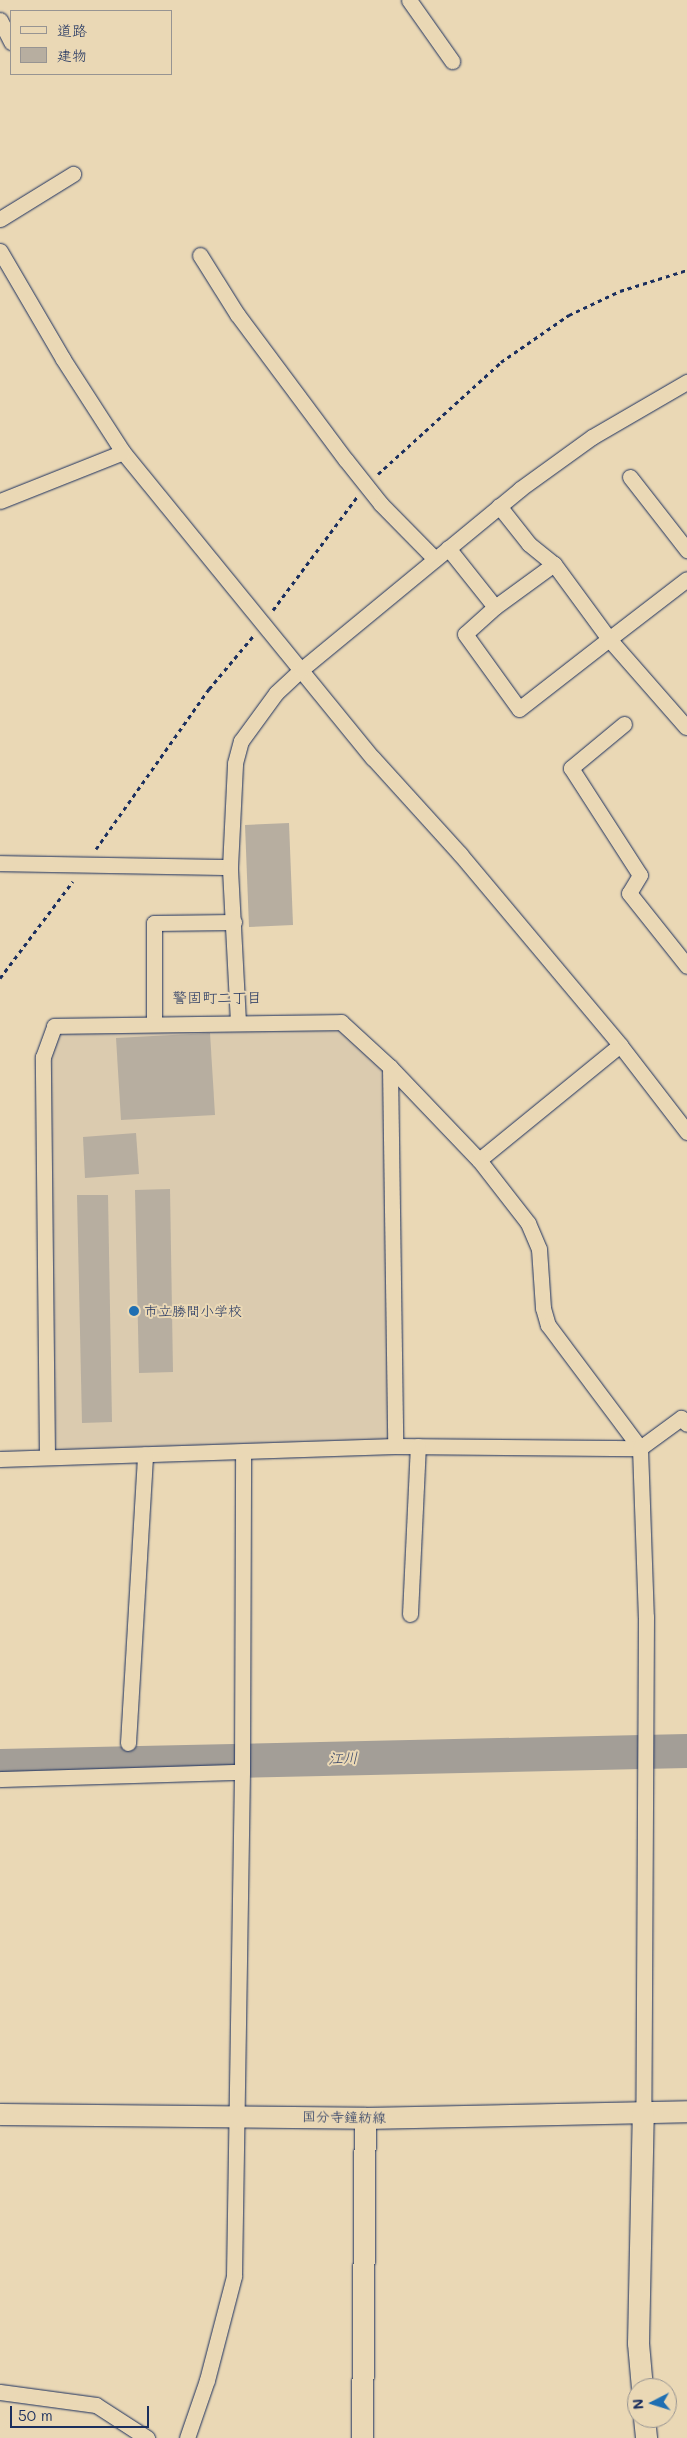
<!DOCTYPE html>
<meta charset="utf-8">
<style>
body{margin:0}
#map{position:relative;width:687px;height:2438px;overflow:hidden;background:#ead8b5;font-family:Mali,"Klee One",sans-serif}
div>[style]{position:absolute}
.built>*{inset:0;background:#dbcbaf}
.river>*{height:34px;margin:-17px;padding:0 17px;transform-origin:17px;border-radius:17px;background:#a39e97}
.building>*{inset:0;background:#b7aea0}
.path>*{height:3px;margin-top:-1.5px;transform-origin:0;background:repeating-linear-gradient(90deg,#1b2f5e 0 4px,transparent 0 8px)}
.roads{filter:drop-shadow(0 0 1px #1b2f5e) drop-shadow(0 0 1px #1b2f5e)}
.street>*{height:15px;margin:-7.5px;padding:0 7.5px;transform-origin:7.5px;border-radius:7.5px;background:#ead8b5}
.secondary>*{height:21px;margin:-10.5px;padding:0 10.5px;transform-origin:10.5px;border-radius:10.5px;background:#ead8b5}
.dots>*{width:14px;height:14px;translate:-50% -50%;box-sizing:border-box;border:2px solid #ead8b5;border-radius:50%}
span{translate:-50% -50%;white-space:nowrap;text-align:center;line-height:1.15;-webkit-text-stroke:4px #ead8b5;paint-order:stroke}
.poi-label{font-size:14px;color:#1b2f5e}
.left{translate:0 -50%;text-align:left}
.street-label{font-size:14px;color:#1b2f5e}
.neighbourhood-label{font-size:15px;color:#1b2f5e}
.water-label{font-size:15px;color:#364569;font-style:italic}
.legend{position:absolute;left:10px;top:10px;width:162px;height:65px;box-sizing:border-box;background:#ead8b5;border:1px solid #979492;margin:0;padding:6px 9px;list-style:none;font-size:15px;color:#1b2f5e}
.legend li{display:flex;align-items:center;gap:10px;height:25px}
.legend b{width:25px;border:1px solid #979492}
.north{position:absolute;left:627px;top:2378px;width:50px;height:50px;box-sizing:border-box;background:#ead8b5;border:1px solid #979492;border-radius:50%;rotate:265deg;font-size:14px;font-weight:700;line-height:20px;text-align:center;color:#1b2f5e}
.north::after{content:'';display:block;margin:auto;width:18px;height:22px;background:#1f6fb2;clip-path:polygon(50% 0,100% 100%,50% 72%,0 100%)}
.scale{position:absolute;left:10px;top:2406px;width:139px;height:22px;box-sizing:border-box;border:2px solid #1b2f5e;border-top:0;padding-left:6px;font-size:15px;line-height:18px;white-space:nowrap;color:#1b2f5e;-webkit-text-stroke:4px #ead8b5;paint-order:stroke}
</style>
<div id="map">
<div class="built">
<div style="clip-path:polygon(341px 1022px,390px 1067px,395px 1446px,47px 1456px,43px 1057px,54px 1026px)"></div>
</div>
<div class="river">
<div style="left:0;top:1766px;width:687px;rotate:-1.25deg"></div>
</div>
<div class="building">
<div style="clip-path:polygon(289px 823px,293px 925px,249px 927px,245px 825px)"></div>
<div style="clip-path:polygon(210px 1033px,215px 1115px,121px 1120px,116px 1038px)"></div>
<div style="clip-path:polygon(136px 1133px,139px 1174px,85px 1178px,83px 1137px)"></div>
<div style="clip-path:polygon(170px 1189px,173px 1372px,139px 1373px,135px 1190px)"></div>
<div style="clip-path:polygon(77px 1195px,108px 1195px,112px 1422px,82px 1423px)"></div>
</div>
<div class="path">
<div style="left:378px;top:474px;width:166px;rotate:-42.3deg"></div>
<div style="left:501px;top:362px;width:83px;rotate:-34.7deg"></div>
<div style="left:569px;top:315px;width:56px;rotate:-25.2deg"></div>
<div style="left:620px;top:291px;width:70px;rotate:-17.4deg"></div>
<div style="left:273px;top:610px;width:141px;rotate:-53.4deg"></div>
<div style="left:96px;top:849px;width:196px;rotate:-54.8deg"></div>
<div style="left:209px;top:689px;width:70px;rotate:-50.2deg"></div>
<div style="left:0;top:978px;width:121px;rotate:-53deg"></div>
</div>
<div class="roads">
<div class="street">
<div style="left:409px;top:0;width:75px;rotate:54.8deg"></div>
<div style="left:0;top:20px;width:25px;rotate:63deg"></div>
<div style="left:0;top:219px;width:86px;rotate:-31.7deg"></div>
<div style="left:0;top:251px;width:125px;rotate:59.7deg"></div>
<div style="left:63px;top:359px;width:111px;rotate:57.2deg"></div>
<div style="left:123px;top:452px;width:395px;rotate:50.8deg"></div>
<div style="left:373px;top:758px;width:130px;rotate:47.8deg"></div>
<div style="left:460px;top:854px;width:249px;rotate:50deg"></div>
<div style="left:620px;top:1045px;width:110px;rotate:52.4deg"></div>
<div style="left:200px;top:255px;width:70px;rotate:57.9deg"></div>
<div style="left:237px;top:314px;width:182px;rotate:53.3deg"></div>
<div style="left:346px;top:460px;width:56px;rotate:51.5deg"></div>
<div style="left:381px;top:504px;width:77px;rotate:45.5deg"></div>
<div style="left:630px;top:477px;width:93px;rotate:52deg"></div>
<div style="left:0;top:501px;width:132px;rotate:-21.7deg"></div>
<div style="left:499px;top:506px;width:48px;rotate:51.7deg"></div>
<div style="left:529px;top:544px;width:32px;rotate:39deg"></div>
<div style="left:448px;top:548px;width:75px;rotate:51.5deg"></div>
<div style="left:495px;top:607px;width:40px;rotate:138deg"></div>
<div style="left:465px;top:634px;width:92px;rotate:54.2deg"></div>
<div style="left:519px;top:709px;width:114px;rotate:-37.9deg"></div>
<div style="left:609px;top:639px;width:117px;rotate:48.8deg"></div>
<div style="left:495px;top:607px;width:73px;rotate:-36.1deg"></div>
<div style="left:554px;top:564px;width:93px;rotate:53.7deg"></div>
<div style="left:609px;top:639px;width:98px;rotate:-37.6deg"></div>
<div style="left:624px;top:724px;width:69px;rotate:140.3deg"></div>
<div style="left:571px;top:768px;width:127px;rotate:57.2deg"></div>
<div style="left:640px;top:875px;width:21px;rotate:121deg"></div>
<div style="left:629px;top:893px;width:93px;rotate:51.5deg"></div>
<div style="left:0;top:863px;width:230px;rotate:1deg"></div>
<div style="left:238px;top:1022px;width:155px;rotate:-93deg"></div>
<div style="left:230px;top:867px;width:104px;rotate:-87.2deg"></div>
<div style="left:235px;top:763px;width:23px;rotate:-75deg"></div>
<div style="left:241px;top:741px;width:59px;rotate:-53.9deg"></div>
<div style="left:276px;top:693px;width:35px;rotate:-43deg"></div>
<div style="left:302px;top:669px;width:283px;rotate:-39.5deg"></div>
<div style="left:520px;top:489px;width:89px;rotate:-35.8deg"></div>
<div style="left:592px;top:437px;width:110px;rotate:-30.1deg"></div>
<div style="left:154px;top:1024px;width:101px;rotate:-90deg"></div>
<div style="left:154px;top:923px;width:80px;rotate:-0.7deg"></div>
<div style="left:390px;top:1067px;width:379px;rotate:89.2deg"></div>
<div style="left:479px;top:1160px;width:182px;rotate:-39.2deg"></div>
<div style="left:47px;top:1457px;width:400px;rotate:-90.6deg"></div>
<div style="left:43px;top:1057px;width:33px;rotate:-70deg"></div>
<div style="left:54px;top:1026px;width:287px;rotate:-0.8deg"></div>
<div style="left:341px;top:1022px;width:67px;rotate:42.6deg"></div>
<div style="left:390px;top:1067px;width:129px;rotate:46.3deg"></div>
<div style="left:479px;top:1160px;width:80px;rotate:52.1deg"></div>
<div style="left:528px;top:1223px;width:28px;rotate:67deg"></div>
<div style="left:539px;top:1249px;width:59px;rotate:86.1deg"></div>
<div style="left:543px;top:1308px;width:18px;rotate:74deg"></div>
<div style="left:548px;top:1325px;width:154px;rotate:53.2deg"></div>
<div style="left:640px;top:1448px;width:169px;rotate:88deg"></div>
<div style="left:646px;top:1617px;width:494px;rotate:90.3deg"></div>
<div style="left:0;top:1459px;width:395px;rotate:-1.9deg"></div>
<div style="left:395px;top:1446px;width:245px;rotate:0.5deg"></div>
<div style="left:640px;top:1448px;width:51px;rotate:-36.2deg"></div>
<div style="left:681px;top:1418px;width:8px;rotate:45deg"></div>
<div style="left:410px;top:1614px;width:168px;rotate:-87.3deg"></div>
<div style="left:128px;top:1743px;width:289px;rotate:-86.6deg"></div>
<div style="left:0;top:1779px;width:242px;rotate:-1.7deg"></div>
<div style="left:0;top:2392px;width:97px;rotate:7.7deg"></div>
<div style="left:96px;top:2405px;width:61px;rotate:32.9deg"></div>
<div style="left:187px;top:2438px;width:61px;rotate:-71deg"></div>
<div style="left:207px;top:2380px;width:107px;rotate:-75.4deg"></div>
<div style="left:234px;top:2276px;width:504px;rotate:-89.09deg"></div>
<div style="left:242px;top:1772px;width:320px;rotate:-89.8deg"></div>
</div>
<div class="secondary">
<div style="left:0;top:2114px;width:365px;rotate:0.6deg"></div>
<div style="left:365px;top:2118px;width:322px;rotate:-1.2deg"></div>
<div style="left:642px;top:2388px;width:45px;rotate:-95.1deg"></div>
<div style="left:638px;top:2343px;width:232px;rotate:-88.8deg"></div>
<div style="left:644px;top:2418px;width:20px;rotate:84deg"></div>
<div style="left:362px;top:2438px;width:320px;rotate:-89.5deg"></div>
</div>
</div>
<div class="dots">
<div style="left:134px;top:1311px;background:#1f6fb2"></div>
</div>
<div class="poi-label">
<span class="left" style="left:144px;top:1311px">市立勝間小学校</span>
</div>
<div class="street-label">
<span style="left:344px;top:2117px;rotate:1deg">国分寺鐘紡線</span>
</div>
<div class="neighbourhood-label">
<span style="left:217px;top:998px">警固町二丁目</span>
</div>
<div class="water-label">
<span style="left:343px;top:1758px;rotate:-1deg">江川</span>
</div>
<ul class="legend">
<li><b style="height:6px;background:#ead8b5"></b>道路</li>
<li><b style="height:14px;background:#b7aea0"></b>建物</li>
</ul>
<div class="north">N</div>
<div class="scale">50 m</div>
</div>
